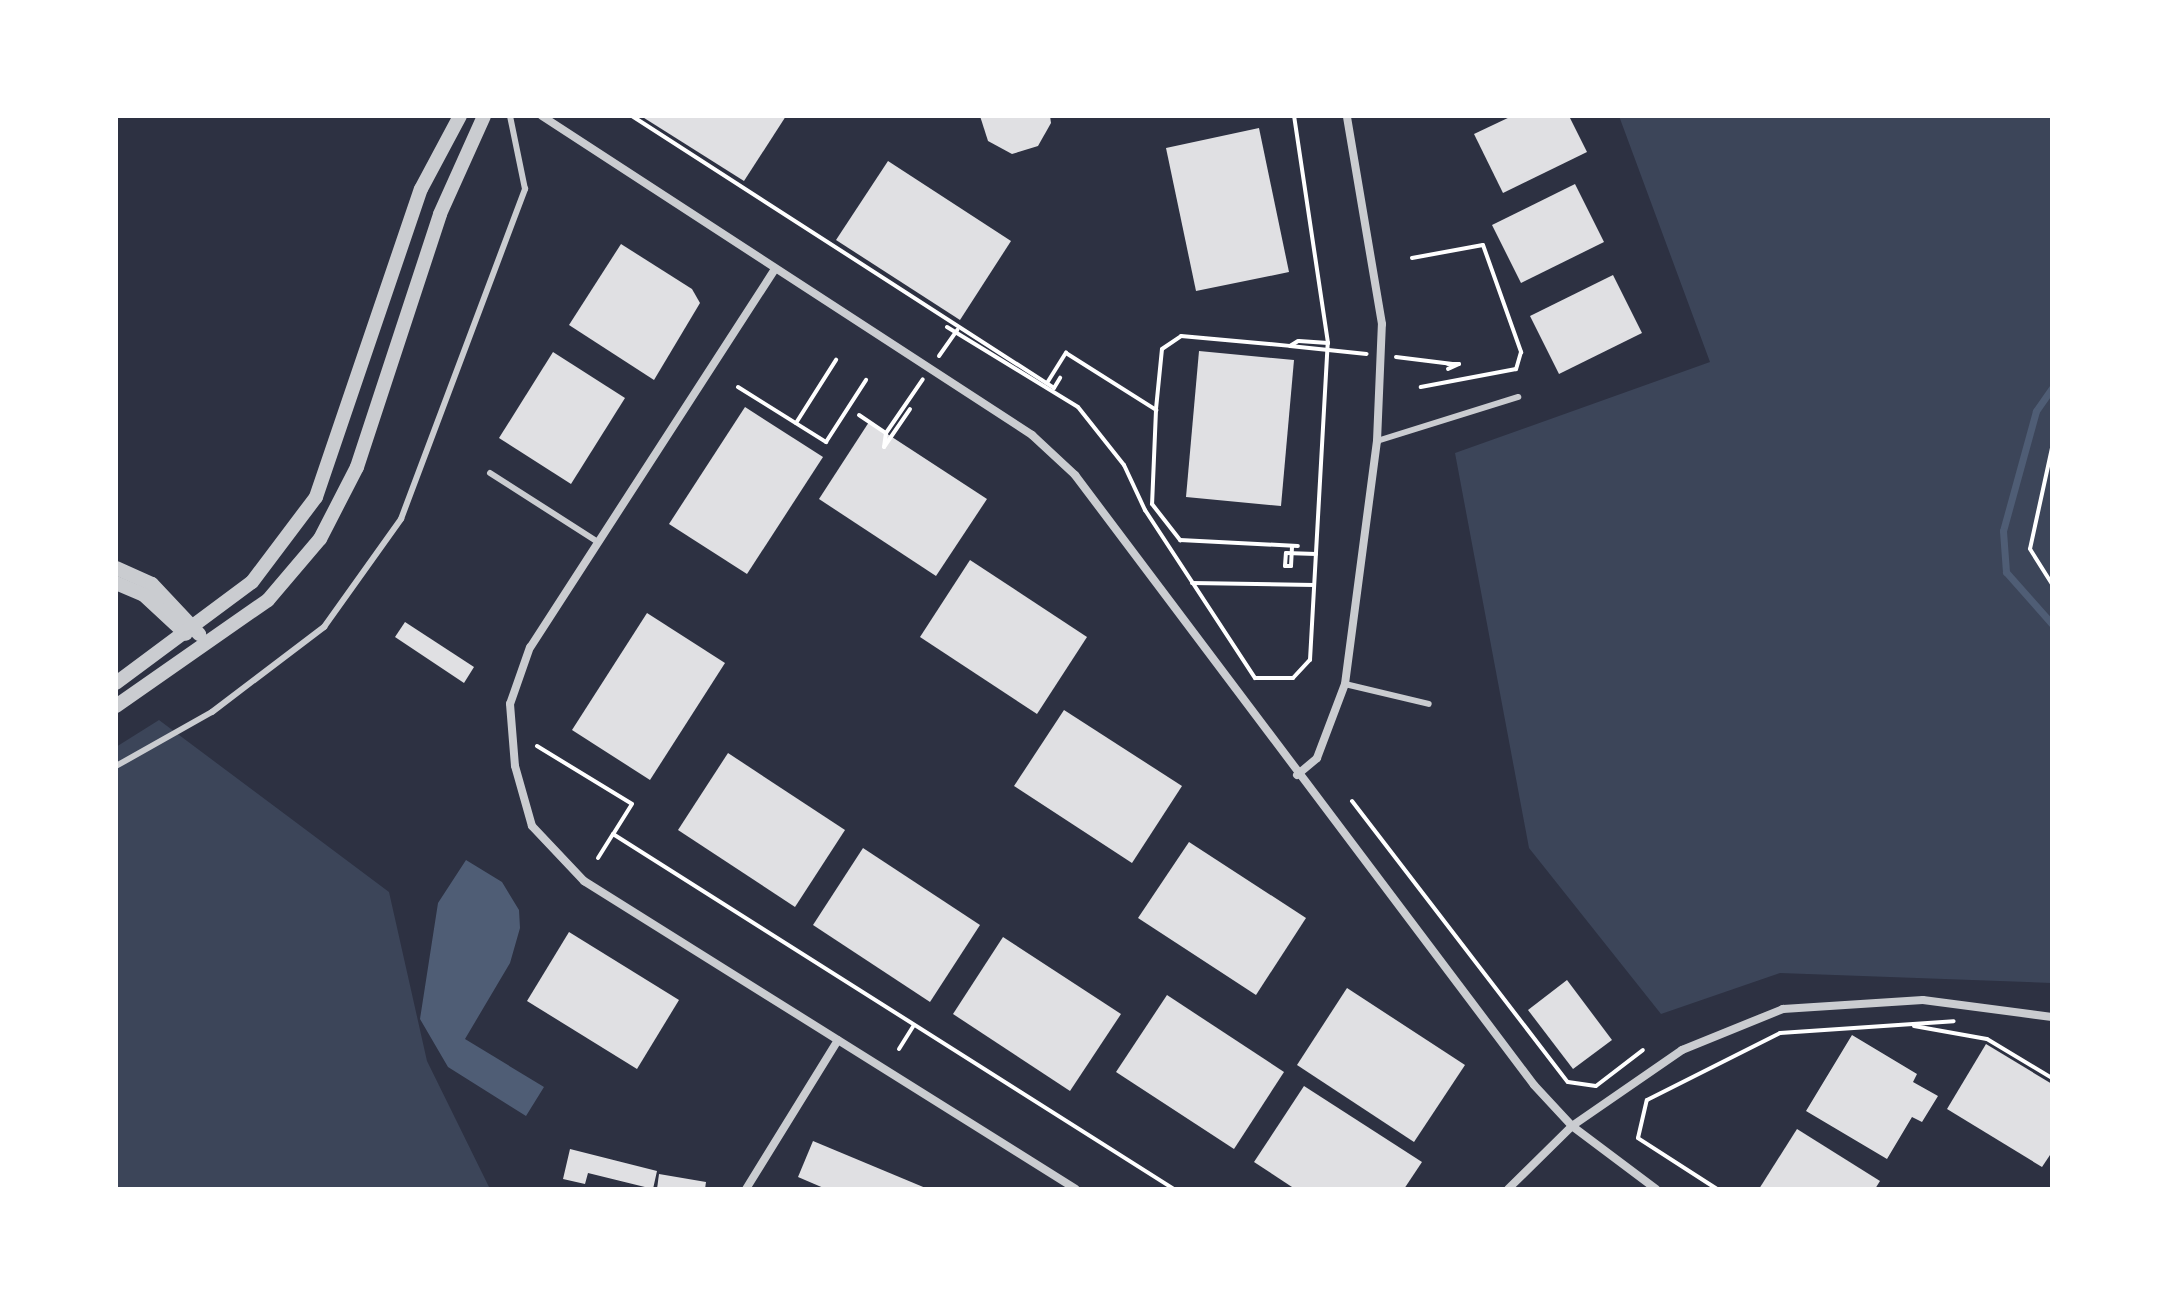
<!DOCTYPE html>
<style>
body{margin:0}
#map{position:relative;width:2168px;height:1305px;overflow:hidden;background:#2d3142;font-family:"Fira Sans Condensed",sans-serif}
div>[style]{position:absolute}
.green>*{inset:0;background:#3c4559}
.water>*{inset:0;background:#4f5d75}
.stream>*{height:7px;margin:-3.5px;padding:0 3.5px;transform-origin:3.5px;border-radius:3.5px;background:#4f5d75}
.building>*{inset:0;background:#e0e0e3}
.path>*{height:4px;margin:-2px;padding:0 2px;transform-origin:2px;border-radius:2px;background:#fff}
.service>*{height:6px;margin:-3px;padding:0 3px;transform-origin:3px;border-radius:3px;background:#caccd0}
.minor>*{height:8px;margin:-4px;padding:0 4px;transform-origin:4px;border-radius:4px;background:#caccd0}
.tertiary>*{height:14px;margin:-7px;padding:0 7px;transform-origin:7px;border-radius:7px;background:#caccd0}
span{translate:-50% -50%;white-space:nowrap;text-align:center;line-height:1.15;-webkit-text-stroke:6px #fff;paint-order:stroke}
.frame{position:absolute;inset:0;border:118px solid #fff;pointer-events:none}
</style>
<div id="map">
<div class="green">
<div style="clip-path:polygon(1619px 116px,2052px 116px,2052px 983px,1780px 973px,1661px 1014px,1529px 848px,1455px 453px,1710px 362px)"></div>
<div style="clip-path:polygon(159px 720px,389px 892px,427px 1061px,490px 1189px,116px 1189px,116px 747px)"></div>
</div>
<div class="water">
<div style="clip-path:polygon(466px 860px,502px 882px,519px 910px,520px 928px,510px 963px,465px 1039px,544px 1087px,526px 1116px,448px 1067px,420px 1019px,438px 903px)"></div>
</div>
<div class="stream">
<div style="left:2052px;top:388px;width:28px;rotate:125deg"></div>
<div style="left:2036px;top:411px;width:124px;rotate:105.4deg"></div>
<div style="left:2003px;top:531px;width:41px;rotate:85.8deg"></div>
<div style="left:2006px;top:572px;width:69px;rotate:48.5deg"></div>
</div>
<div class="building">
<div style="clip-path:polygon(641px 116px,786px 116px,744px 181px)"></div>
<div style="clip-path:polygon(980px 116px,1050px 116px,1051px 123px,1038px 146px,1012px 154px,988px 141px)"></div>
<div style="clip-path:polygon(1512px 116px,1569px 116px,1587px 152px,1503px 193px,1474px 134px)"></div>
<div style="clip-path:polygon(1259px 128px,1289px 272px,1196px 291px,1166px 148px)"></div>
<div style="clip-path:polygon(888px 161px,1011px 241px,960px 320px,836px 240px)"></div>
<div style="clip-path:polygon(1575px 184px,1604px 242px,1521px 283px,1492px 225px)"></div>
<div style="clip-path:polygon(621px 244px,692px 289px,700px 303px,654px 380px,569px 325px)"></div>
<div style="clip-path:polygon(1613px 275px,1642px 333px,1559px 374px,1530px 316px)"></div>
<div style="clip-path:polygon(1199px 351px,1294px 360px,1281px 506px,1186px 497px)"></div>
<div style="clip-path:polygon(553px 352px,625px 398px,571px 484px,499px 438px)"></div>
<div style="clip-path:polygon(745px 407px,823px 457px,747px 574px,669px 524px)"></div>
<div style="clip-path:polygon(869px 422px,987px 499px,936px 576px,819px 499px)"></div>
<div style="clip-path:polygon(970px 560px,1087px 637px,1037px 714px,920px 637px)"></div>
<div style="clip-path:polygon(647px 613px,725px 663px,650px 780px,572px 730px)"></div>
<div style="clip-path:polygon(405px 622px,474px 667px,464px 683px,395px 637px)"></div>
<div style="clip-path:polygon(1064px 710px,1182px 786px,1132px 863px,1014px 786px)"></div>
<div style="clip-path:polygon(728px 753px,845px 830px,795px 907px,678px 830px)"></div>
<div style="clip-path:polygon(1189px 842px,1306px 918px,1256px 995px,1138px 918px)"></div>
<div style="clip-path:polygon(863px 848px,980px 925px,930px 1002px,813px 925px)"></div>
<div style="clip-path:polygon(569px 932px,679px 1000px,637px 1069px,527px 1001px)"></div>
<div style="clip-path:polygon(1003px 937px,1121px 1014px,1070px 1091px,953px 1014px)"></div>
<div style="clip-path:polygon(1567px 980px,1612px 1040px,1573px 1069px,1528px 1010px)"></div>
<div style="clip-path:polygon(1347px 988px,1465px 1065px,1414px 1142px,1297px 1065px)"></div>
<div style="clip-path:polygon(1167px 995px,1284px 1072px,1234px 1149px,1116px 1072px)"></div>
<div style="clip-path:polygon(1852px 1035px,1917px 1074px,1913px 1082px,1938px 1096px,1922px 1122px,1912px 1117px,1887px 1159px,1806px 1111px)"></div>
<div style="clip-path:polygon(1986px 1044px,2052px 1084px,2052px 1152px,2042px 1167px,1947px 1109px)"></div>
<div style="clip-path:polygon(1304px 1086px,1422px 1162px,1404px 1189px,1295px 1189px,1254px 1162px)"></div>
<div style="clip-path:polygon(1797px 1129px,1880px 1181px,1875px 1189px,1759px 1189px)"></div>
<div style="clip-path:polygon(813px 1141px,928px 1189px,826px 1189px,798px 1177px)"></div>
<div style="clip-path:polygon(570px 1149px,657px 1171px,653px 1189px,588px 1173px,585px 1184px,563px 1179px)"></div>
<div style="clip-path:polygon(659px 1174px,706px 1182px,705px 1189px,657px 1189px)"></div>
</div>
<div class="path">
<div style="left:632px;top:116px;width:502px;rotate:32.8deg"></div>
<div style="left:1054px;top:388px;width:12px;rotate:-59deg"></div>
<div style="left:1412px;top:258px;width:72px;rotate:-10.4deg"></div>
<div style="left:1483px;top:245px;width:114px;rotate:70.4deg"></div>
<div style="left:1521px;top:352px;width:18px;rotate:106deg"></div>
<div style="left:1516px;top:369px;width:97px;rotate:169.3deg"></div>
<div style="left:947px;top:327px;width:153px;rotate:31.4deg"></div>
<div style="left:1078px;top:407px;width:74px;rotate:51.6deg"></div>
<div style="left:1124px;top:465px;width:50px;rotate:65deg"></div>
<div style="left:1145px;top:510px;width:201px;rotate:56.8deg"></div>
<div style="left:1255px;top:678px;width:38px"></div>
<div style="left:1293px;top:678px;width:25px;rotate:-47deg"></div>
<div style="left:1310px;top:660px;width:318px;rotate:-86.8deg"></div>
<div style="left:1328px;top:343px;width:230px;rotate:-98.5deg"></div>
<div style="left:1298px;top:341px;width:9px;rotate:148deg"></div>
<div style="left:1290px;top:346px;width:77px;rotate:5.9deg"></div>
<div style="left:1299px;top:341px;width:29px;rotate:4deg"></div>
<div style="left:939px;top:356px;width:32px;rotate:-55deg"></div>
<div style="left:1396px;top:357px;width:57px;rotate:7deg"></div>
<div style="left:1448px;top:364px;width:11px"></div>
<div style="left:1459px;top:364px;width:12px;rotate:156deg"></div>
<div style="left:1047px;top:383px;width:36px;rotate:-58deg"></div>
<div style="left:1066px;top:353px;width:107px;rotate:32.3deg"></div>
<div style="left:1156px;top:410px;width:94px;rotate:92.4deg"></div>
<div style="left:1152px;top:504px;width:46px;rotate:52.1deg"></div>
<div style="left:1180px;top:540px;width:118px;rotate:2.9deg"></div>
<div style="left:738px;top:387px;width:104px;rotate:32deg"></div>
<div style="left:826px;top:442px;width:74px;rotate:-57.2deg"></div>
<div style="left:1156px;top:409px;width:60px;rotate:-84.3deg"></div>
<div style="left:1162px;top:349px;width:23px;rotate:-34deg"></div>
<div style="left:1181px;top:336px;width:109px;rotate:5.2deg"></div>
<div style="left:859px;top:415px;width:32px;rotate:34deg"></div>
<div style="left:886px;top:433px;width:65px;rotate:-55.6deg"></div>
<div style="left:796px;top:423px;width:75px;rotate:-57.6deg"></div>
<div style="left:886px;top:433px;width:14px;rotate:98deg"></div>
<div style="left:884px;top:447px;width:46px;rotate:-55.6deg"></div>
<div style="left:2052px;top:448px;width:103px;rotate:102.3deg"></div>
<div style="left:2030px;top:549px;width:41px;rotate:57.8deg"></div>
<div style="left:1291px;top:566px;width:6px;rotate:180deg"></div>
<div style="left:1285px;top:566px;width:13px;rotate:-86deg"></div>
<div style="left:1286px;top:553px;width:30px;rotate:2deg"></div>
<div style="left:1291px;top:566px;width:20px;rotate:-87deg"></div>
<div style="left:1192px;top:583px;width:122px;rotate:0.9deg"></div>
<div style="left:537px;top:746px;width:111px;rotate:31.4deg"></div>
<div style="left:632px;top:804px;width:36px;rotate:122deg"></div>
<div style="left:613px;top:834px;width:664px;rotate:32.33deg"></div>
<div style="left:1352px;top:801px;width:354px;rotate:52.5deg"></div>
<div style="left:1568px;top:1082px;width:28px;rotate:8deg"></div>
<div style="left:1596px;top:1086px;width:59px;rotate:-37.5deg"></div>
<div style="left:598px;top:858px;width:28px;rotate:-58deg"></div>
<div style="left:1914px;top:1026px;width:74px;rotate:10.1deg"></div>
<div style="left:1987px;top:1039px;width:76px;rotate:31deg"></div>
<div style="left:899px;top:1049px;width:28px;rotate:-58deg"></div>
<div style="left:1717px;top:1189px;width:94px;rotate:-147.2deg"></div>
<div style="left:1638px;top:1138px;width:39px;rotate:-77deg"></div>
<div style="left:1647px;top:1100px;width:149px;rotate:-26.7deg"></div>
<div style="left:1780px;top:1033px;width:174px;rotate:-3.9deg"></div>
</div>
<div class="service">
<div style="left:1377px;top:441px;width:148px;rotate:-17.3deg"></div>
<div style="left:490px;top:473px;width:128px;rotate:32.6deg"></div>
<div style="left:1345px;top:684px;width:86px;rotate:13.4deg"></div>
<div style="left:116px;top:766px;width:110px;rotate:-29.4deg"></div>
<div style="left:212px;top:712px;width:141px;rotate:-37.2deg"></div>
<div style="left:324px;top:627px;width:133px;rotate:-54.5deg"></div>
<div style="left:401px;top:519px;width:353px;rotate:-69.4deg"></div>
<div style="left:525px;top:189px;width:75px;rotate:-101.6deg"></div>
</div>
<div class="minor">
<div style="left:542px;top:116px;width:585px;rotate:33.06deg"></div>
<div style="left:1032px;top:435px;width:59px;rotate:42.9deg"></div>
<div style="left:1075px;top:475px;width:763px;rotate:53.04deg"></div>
<div style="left:1534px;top:1085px;width:56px;rotate:47.2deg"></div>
<div style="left:1572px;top:1126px;width:105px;rotate:36.9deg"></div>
<div style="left:775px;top:269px;width:450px;rotate:122.9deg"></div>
<div style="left:530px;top:647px;width:60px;rotate:109.3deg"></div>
<div style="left:510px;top:704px;width:62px;rotate:85.4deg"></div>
<div style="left:515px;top:766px;width:62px;rotate:74.2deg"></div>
<div style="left:532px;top:826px;width:76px;rotate:46.6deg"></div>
<div style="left:584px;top:881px;width:580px;rotate:32.05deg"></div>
<div style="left:1297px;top:775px;width:26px;rotate:-40deg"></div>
<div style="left:1317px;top:758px;width:79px;rotate:-69.3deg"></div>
<div style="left:1345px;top:684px;width:245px;rotate:-82.5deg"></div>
<div style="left:1377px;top:441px;width:117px;rotate:-87.6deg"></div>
<div style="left:1382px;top:324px;width:211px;rotate:-99.6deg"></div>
<div style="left:746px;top:1189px;width:175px;rotate:-58.3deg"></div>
<div style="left:1508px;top:1189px;width:90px;rotate:-44.5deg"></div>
<div style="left:1572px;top:1126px;width:134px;rotate:-34.6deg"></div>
<div style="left:1682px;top:1050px;width:109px;rotate:-22.1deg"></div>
<div style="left:1783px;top:1009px;width:140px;rotate:-3.7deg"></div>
<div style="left:1923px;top:1000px;width:130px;rotate:7.5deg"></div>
</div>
<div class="tertiary">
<div style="left:116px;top:568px;width:39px;rotate:24deg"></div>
<div style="left:152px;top:584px;width:69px;rotate:46.8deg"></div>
<div style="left:116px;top:583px;width:30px;rotate:23deg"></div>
<div style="left:144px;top:595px;width:57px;rotate:42.9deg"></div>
<div style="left:116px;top:683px;width:169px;rotate:-36.6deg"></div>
<div style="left:252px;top:582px;width:106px;rotate:-53deg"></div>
<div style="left:316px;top:497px;width:325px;rotate:-71.2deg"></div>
<div style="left:421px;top:189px;width:83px;rotate:-61.9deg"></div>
<div style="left:116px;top:706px;width:185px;rotate:-34.9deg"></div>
<div style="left:268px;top:600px;width:80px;rotate:-49.6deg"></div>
<div style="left:320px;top:539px;width:81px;rotate:-62.8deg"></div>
<div style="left:357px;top:467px;width:266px;rotate:-71.8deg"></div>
<div style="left:440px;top:214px;width:107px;rotate:-65.8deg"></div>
</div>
<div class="frame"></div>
</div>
